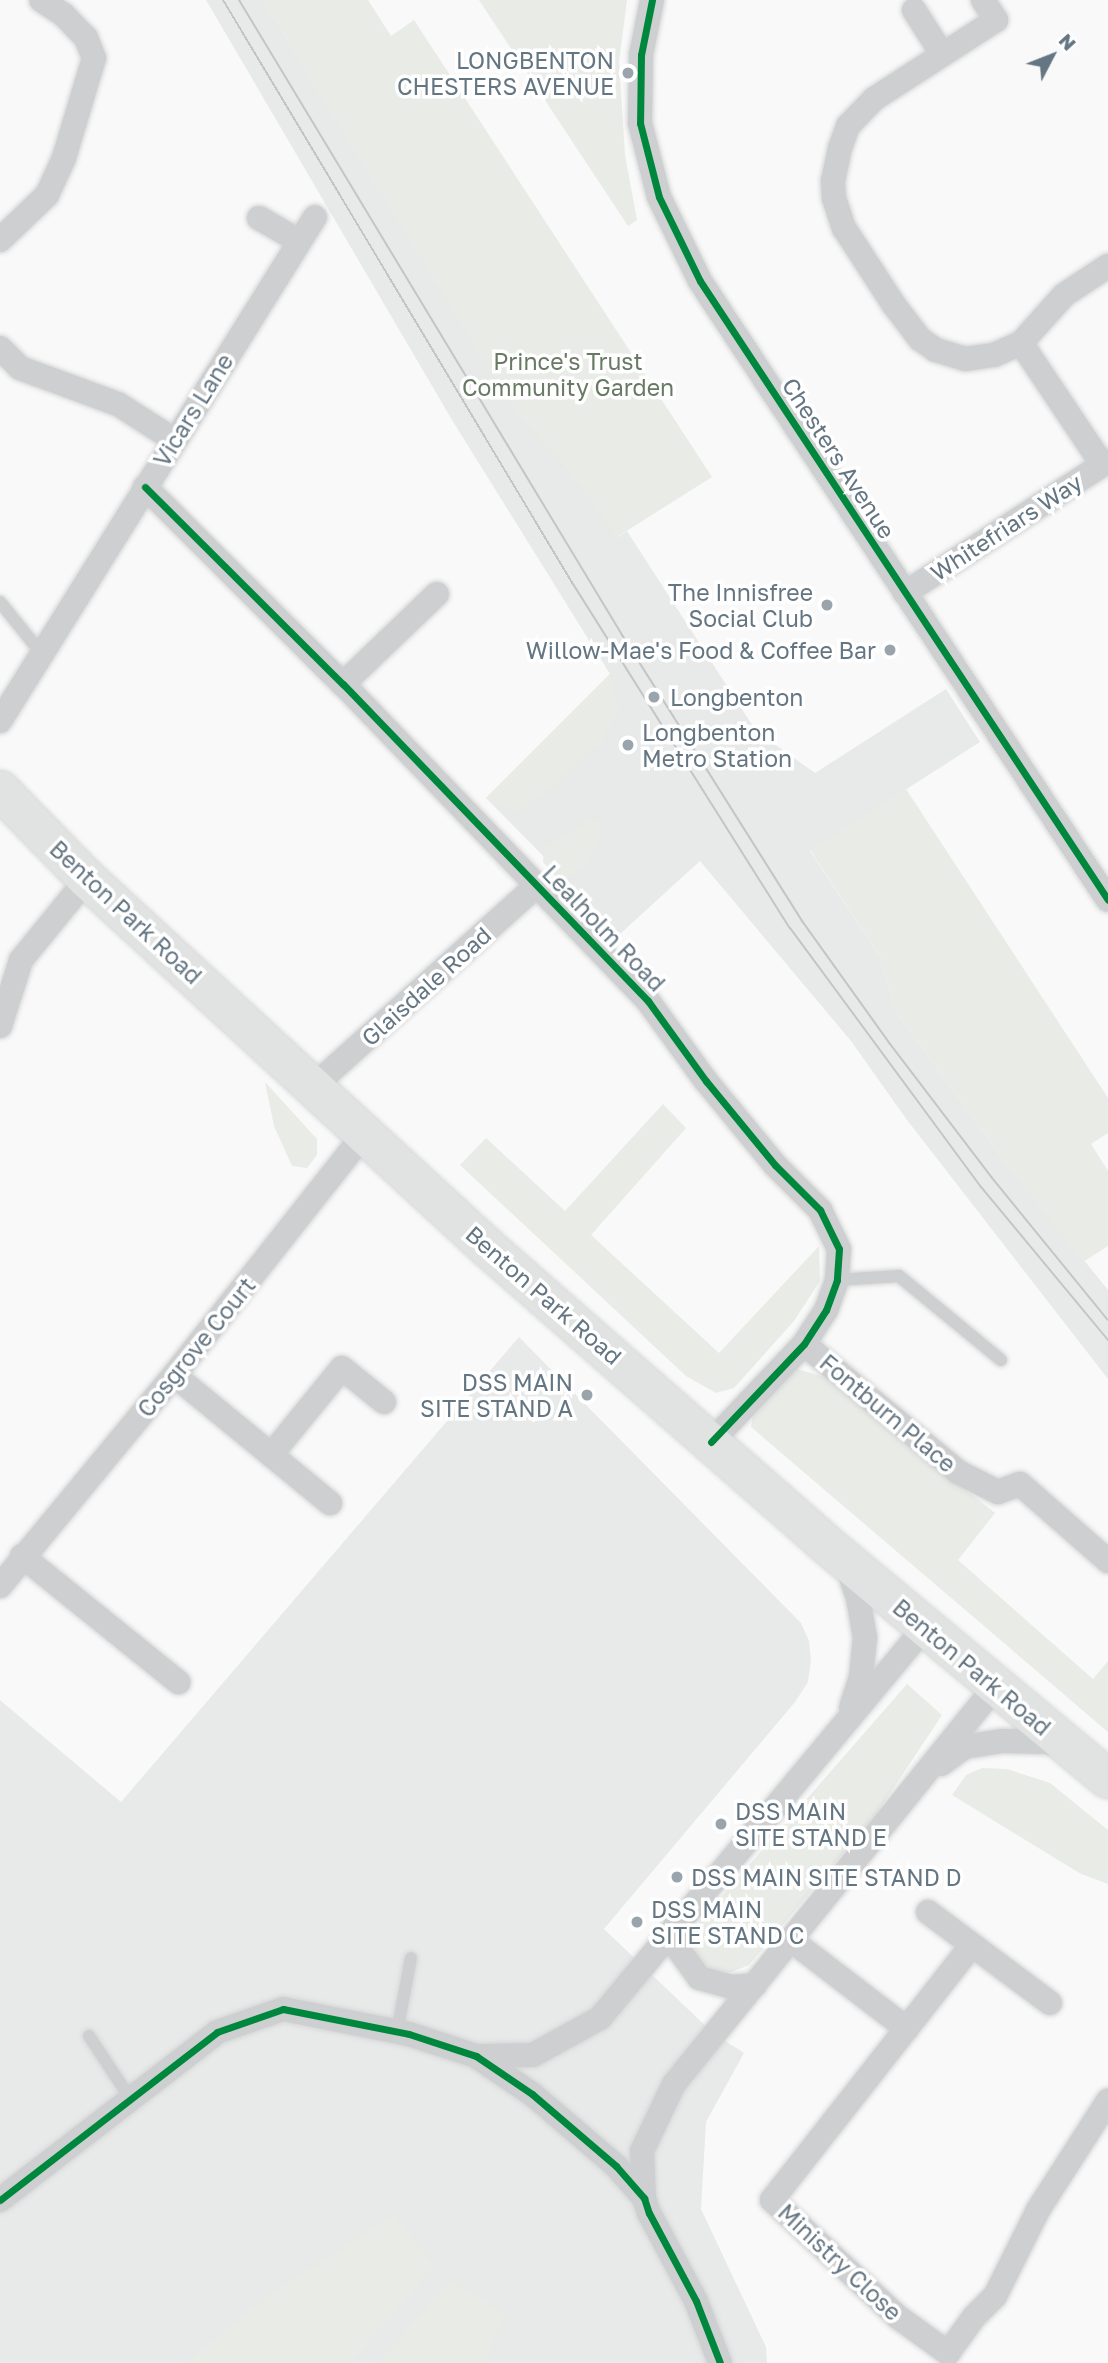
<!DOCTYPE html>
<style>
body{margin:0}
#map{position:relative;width:1108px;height:2363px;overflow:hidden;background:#f9f9f9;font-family:"Golos Text",sans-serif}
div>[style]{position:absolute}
.built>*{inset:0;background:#e8e9e9}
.green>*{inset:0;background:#e8ebe6}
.roads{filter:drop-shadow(0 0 2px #d5d6d7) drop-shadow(0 0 2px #d5d6d7)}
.lane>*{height:12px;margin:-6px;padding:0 6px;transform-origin:6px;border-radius:6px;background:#cecfd0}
.street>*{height:24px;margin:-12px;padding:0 12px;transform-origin:12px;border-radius:12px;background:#cecfd0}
.primary>*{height:38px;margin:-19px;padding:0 19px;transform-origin:19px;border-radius:19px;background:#e1e2e2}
.tram>*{height:2px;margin:-1px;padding:0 1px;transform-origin:1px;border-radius:1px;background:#c3c5c6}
.cycleway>*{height:7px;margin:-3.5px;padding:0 3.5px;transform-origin:3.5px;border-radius:3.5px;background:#00873e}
.dots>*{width:19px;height:19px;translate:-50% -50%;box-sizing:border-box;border:4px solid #fff;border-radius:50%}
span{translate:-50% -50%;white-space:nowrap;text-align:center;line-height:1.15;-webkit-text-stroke:7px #fff;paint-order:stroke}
.poi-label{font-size:23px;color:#657683}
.right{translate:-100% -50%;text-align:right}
.left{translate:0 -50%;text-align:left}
.park-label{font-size:23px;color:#687a64}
.street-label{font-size:23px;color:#657683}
.north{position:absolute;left:1017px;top:21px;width:70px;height:70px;-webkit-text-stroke:5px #fff;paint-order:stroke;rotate:48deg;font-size:19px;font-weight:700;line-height:28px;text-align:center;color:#657683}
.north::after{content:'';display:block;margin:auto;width:24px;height:32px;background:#657683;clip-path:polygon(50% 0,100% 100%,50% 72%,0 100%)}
</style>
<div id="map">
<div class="built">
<div style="clip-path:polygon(206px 0,263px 0,518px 414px,565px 464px,618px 537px,627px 531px,756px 731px,815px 773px,946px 689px,980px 742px,810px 851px,880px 957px,896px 1012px,1007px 1165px,1108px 1290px,1108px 1379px,907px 1120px,851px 1041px,700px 861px,620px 934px,486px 798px,610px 674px,452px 420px)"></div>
<div style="clip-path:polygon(519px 1337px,801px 1623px,809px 1641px,811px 1660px,808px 1682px,795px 1702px,604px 1929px,714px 2034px,744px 2053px,706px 2122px,701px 2209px,766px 2347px,767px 2363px,0 2363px,0 1700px,121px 1802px)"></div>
</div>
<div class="green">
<div style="clip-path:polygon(263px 0,368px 0,391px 36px,414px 20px,712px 477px,617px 537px,565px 464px,518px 415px)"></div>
<div style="clip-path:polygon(479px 0,627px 0,619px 62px,625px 155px,637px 220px,628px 226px)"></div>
<div style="clip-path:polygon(610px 674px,619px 708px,602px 741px,561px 780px,519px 812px,486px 798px)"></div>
<div style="clip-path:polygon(906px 789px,1108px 1098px,1108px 1133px,1091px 1144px,1108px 1171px,1108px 1246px,1083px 1262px,1007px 1165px,896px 1012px,880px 957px,810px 850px)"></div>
<div style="clip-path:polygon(591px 819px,598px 821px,600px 830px,599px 841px,589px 862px,571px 876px,556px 877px,543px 862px,544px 847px)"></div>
<div style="clip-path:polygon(265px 1082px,317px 1139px,317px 1155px,307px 1168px,292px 1166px,274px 1126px)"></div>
<div style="clip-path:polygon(663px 1104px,686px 1128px,591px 1235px,719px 1353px,819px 1246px,820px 1281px,794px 1321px,734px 1388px,716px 1393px,686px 1376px,460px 1165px,486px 1138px,565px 1211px)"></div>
<div style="clip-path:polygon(797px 1369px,824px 1377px,995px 1513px,958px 1560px,1093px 1679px,1108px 1661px,1108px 1732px,751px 1427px,753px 1413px)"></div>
<div style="clip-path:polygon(907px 1684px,942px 1715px,877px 1813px,749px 1965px,732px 1972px,714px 1971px,700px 1961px,693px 1946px,695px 1927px)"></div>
<div style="clip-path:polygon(982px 1768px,1007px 1769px,1050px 1783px,1108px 1830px,1108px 1884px,1081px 1874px,952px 1795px,966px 1775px)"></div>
<div style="clip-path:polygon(393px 2215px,434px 2266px,350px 2363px,186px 2363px,268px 2296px)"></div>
<div style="clip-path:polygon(450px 2280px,506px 2314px,484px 2363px,379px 2363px)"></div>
</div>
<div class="roads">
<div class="lane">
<div style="left:0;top:602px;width:65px;rotate:51.2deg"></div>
<div style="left:837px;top:1280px;width:62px;rotate:-3.7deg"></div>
<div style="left:899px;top:1276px;width:132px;rotate:39.5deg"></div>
<div style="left:397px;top:2032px;width:75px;rotate:-79.3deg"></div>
<div style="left:89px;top:2036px;width:74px;rotate:56.5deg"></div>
</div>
<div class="street">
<div style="left:652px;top:0;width:56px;rotate:101.3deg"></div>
<div style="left:641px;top:55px;width:68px;rotate:90.8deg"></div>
<div style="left:640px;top:123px;width:76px;rotate:75.6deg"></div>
<div style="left:659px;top:197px;width:93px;rotate:64deg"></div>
<div style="left:700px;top:281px;width:741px;rotate:56.61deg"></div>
<div style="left:983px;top:0;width:24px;rotate:57deg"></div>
<div style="left:996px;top:20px;width:145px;rotate:147.1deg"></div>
<div style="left:874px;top:99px;width:37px;rotate:134deg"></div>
<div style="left:848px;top:126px;width:23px;rotate:110deg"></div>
<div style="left:840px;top:148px;width:34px;rotate:102deg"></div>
<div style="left:833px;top:181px;width:17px;rotate:87deg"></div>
<div style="left:834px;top:198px;width:32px;rotate:72deg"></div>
<div style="left:844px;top:228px;width:92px;rotate:57deg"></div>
<div style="left:894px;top:305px;width:43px;rotate:52.6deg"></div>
<div style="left:920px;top:339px;width:19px;rotate:35deg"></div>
<div style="left:936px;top:350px;width:30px;rotate:17deg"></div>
<div style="left:965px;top:359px;width:29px;rotate:-8deg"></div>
<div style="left:994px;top:355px;width:30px;rotate:-24deg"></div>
<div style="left:1021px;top:343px;width:64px;rotate:-48.1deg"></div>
<div style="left:1064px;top:295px;width:53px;rotate:-33.4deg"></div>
<div style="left:914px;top:10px;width:52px;rotate:57.5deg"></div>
<div style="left:259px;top:218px;width:46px;rotate:29.9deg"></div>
<div style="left:0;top:240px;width:65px;rotate:-43.8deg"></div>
<div style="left:47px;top:195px;width:41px;rotate:-65.3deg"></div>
<div style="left:64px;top:158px;width:104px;rotate:-73.3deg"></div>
<div style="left:94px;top:58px;width:22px;rotate:-112deg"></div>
<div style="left:86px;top:38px;width:32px;rotate:-134deg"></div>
<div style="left:64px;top:15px;width:27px;rotate:-147deg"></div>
<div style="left:1021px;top:343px;width:146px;rotate:56.2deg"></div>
<div style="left:0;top:348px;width:28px;rotate:45deg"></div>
<div style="left:20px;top:368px;width:104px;rotate:20.2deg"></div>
<div style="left:118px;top:404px;width:67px;rotate:32.7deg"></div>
<div style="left:145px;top:487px;width:279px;rotate:44.9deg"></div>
<div style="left:343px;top:684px;width:440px;rotate:46.1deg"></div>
<div style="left:648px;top:1001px;width:99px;rotate:54.1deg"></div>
<div style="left:706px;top:1081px;width:109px;rotate:50.6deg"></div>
<div style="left:775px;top:1165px;width:64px;rotate:45deg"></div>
<div style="left:820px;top:1210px;width:43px;rotate:64deg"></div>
<div style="left:839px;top:1249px;width:31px;rotate:94deg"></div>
<div style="left:837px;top:1280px;width:32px;rotate:110deg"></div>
<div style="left:826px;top:1310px;width:40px;rotate:122.9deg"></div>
<div style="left:804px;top:1344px;width:135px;rotate:133.5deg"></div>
<div style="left:905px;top:593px;width:242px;rotate:-33deg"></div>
<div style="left:343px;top:684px;width:130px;rotate:-43.8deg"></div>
<div style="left:0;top:721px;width:594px;rotate:-57.99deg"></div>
<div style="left:0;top:1026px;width:69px;rotate:-72.3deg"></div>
<div style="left:21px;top:960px;width:104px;rotate:-50.8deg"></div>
<div style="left:314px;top:1086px;width:300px;rotate:-42deg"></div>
<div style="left:804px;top:1344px;width:200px;rotate:39.7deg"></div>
<div style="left:958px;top:1472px;width:45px;rotate:26.6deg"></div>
<div style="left:998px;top:1492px;width:23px;rotate:-20deg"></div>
<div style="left:1020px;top:1484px;width:117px;rotate:41.2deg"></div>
<div style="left:174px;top:1375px;width:202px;rotate:39.4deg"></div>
<div style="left:271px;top:1455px;width:112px;rotate:-50.8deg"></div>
<div style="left:342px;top:1368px;width:54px;rotate:39deg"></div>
<div style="left:22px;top:1556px;width:201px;rotate:38.9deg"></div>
<div style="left:846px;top:1563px;width:37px;rotate:71deg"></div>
<div style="left:858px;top:1598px;width:40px;rotate:80deg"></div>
<div style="left:865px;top:1637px;width:40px;rotate:95.7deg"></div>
<div style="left:861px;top:1677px;width:32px;rotate:108deg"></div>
<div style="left:0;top:1586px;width:273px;rotate:-50.5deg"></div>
<div style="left:174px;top:1375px;width:308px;rotate:-51.7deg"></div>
<div style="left:941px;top:1764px;width:29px;rotate:-36deg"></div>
<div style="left:964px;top:1747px;width:39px;rotate:-9deg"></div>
<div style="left:1003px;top:1741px;width:45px;rotate:1.3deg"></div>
<div style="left:1048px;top:1742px;width:18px;rotate:22deg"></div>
<div style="left:928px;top:1912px;width:152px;rotate:36.7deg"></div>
<div style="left:675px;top:1926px;width:24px;rotate:81deg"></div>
<div style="left:679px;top:1950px;width:34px;rotate:54deg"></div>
<div style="left:699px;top:1978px;width:34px;rotate:15deg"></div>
<div style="left:732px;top:1987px;width:23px;rotate:-5deg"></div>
<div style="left:791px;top:1940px;width:146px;rotate:37.5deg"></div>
<div style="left:972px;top:1945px;width:324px;rotate:128.1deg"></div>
<div style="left:772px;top:2200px;width:172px;rotate:42.9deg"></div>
<div style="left:898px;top:2317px;width:62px;rotate:35.8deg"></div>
<div style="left:948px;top:2353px;width:44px;rotate:-54.2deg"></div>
<div style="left:974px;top:2317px;width:30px;rotate:-45deg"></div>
<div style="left:995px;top:2296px;width:96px;rotate:-63.4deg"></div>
<div style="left:1038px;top:2210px;width:130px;rotate:-57.3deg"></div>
<div style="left:476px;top:2056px;width:57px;rotate:-1deg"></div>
<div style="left:533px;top:2055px;width:77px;rotate:-28.9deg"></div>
<div style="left:600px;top:2018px;width:508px;rotate:-50.27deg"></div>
<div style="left:644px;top:2198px;width:47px;rotate:-92.4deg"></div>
<div style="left:642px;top:2151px;width:74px;rotate:-64.5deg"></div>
<div style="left:674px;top:2084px;width:511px;rotate:-51.04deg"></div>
<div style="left:0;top:2200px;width:274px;rotate:-37.7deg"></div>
<div style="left:217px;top:2032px;width:70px;rotate:-19.2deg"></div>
<div style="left:283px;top:2009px;width:128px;rotate:11.2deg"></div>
<div style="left:409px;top:2034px;width:71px;rotate:18.2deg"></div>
<div style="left:476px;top:2056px;width:68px;rotate:34.2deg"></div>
<div style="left:532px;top:2094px;width:111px;rotate:40.6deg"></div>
<div style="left:616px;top:2166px;width:43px;rotate:48.8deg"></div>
<div style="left:644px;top:2198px;width:16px;rotate:72deg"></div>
<div style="left:649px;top:2213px;width:100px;rotate:61.9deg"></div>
<div style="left:696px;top:2301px;width:66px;rotate:68.8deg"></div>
</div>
<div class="primary">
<div style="left:0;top:790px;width:124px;rotate:45.7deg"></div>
<div style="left:87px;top:879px;width:545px;rotate:42.62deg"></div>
<div style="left:488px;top:1248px;width:443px;rotate:41.2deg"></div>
<div style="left:821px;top:1540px;width:373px;rotate:39.8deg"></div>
</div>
</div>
<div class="tram">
<div style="left:223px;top:0;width:681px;rotate:59.07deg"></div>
<div style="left:573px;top:584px;width:407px;rotate:57.8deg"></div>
<div style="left:790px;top:928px;width:322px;rotate:53.6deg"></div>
<div style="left:981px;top:1187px;width:199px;rotate:50.3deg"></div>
<div style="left:239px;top:0;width:742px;rotate:58.9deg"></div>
<div style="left:622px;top:635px;width:338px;rotate:57.8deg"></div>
<div style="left:802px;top:921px;width:151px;rotate:54.4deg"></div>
<div style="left:890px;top:1044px;width:168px;rotate:52.7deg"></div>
<div style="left:992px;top:1178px;width:183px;rotate:50.8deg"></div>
</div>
<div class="cycleway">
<div style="left:652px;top:0;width:56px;rotate:101.3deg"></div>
<div style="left:641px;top:55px;width:68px;rotate:90.8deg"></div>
<div style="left:640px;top:123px;width:76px;rotate:75.6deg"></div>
<div style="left:659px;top:197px;width:93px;rotate:64deg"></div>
<div style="left:700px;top:281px;width:741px;rotate:56.61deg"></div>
<div style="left:145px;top:487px;width:279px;rotate:44.9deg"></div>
<div style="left:343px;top:684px;width:440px;rotate:46.1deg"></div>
<div style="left:648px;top:1001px;width:99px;rotate:54.1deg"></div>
<div style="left:706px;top:1081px;width:109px;rotate:50.6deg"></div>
<div style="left:775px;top:1165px;width:64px;rotate:45deg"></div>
<div style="left:820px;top:1210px;width:43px;rotate:64deg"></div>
<div style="left:839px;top:1249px;width:31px;rotate:94deg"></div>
<div style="left:837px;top:1280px;width:32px;rotate:110deg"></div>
<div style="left:826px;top:1310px;width:40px;rotate:122.9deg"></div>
<div style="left:804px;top:1344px;width:135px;rotate:133.5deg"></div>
<div style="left:0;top:2200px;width:274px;rotate:-37.7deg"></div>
<div style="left:217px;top:2032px;width:70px;rotate:-19.2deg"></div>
<div style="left:283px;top:2009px;width:128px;rotate:11.2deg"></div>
<div style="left:409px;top:2034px;width:71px;rotate:18.2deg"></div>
<div style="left:476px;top:2056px;width:68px;rotate:34.2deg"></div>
<div style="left:532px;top:2094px;width:111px;rotate:40.6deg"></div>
<div style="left:616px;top:2166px;width:43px;rotate:48.8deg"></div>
<div style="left:644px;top:2198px;width:16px;rotate:72deg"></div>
<div style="left:649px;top:2213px;width:100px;rotate:61.9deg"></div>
<div style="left:696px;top:2301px;width:66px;rotate:68.8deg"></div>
</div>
<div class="dots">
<div style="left:628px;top:73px;background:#99a4ac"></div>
<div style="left:827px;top:605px;background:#99a4ac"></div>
<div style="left:890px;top:650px;background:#99a4ac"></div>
<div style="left:654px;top:697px;background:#99a4ac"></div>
<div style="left:628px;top:745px;background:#99a4ac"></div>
<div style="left:587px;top:1395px;background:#99a4ac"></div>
<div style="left:721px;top:1824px;background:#99a4ac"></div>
<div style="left:677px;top:1877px;background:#99a4ac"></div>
<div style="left:637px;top:1922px;background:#99a4ac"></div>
</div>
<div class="poi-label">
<span class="right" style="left:614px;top:73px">LONGBENTON<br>CHESTERS AVENUE</span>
<span class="right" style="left:813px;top:605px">The Innisfree<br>Social Club</span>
<span class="right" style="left:876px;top:650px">Willow-Mae's Food &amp; Coffee Bar</span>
<span class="left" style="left:670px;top:697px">Longbenton</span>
<span class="left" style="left:642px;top:745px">Longbenton<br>Metro Station</span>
<span class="right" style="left:573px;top:1395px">DSS MAIN<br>SITE STAND A</span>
<span class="left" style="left:735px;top:1824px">DSS MAIN<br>SITE STAND E</span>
<span class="left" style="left:691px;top:1877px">DSS MAIN SITE STAND D</span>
<span class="left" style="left:651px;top:1922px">DSS MAIN<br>SITE STAND C</span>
</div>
<div class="park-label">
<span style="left:568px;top:374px">Prince's Trust<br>Community Garden</span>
</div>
<div class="street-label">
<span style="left:193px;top:410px;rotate:-58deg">Vicars Lane</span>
<span style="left:839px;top:458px;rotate:57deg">Chesters Avenue</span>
<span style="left:1006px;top:527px;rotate:-33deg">Whitefriars Way</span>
<span style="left:126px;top:912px;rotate:43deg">Benton Park Road</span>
<span style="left:604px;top:928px;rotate:46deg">Lealholm Road</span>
<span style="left:426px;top:986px;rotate:-42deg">Glaisdale Road</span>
<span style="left:544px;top:1295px;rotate:41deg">Benton Park Road</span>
<span style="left:196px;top:1347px;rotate:-51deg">Cosgrove Court</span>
<span style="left:888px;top:1413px;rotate:40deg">Fontburn Place</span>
<span style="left:972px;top:1667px;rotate:40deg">Benton Park Road</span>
<span style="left:840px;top:2262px;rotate:43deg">Ministry Close</span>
</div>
<div class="north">N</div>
</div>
